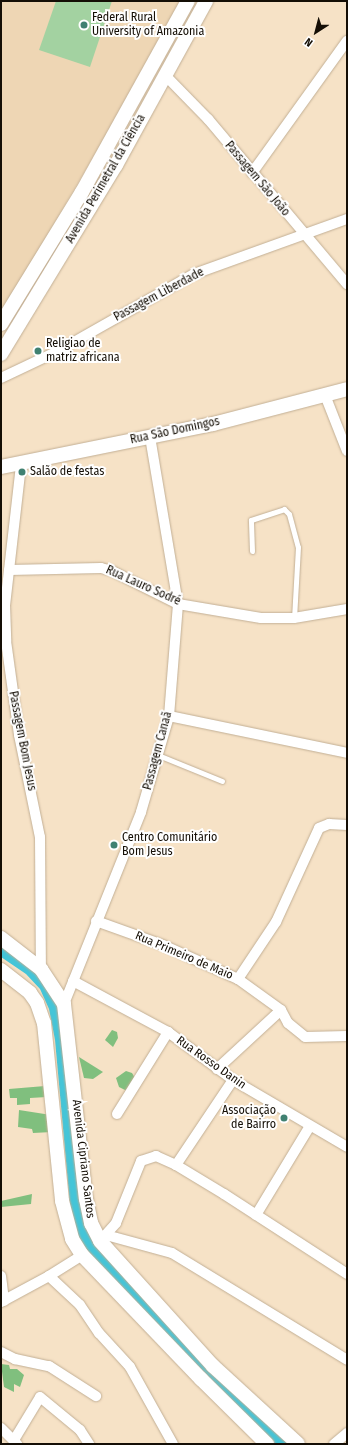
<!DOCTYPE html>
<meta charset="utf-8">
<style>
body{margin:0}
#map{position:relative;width:348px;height:1445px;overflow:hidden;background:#f6e2c6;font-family:"Fira Sans Condensed",sans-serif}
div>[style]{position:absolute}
.built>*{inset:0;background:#eed6b4}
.green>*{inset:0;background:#a3d2a1}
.forest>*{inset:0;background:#80bf7e}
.water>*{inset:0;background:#44c5d8}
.roads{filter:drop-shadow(0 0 1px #c2af95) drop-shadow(0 0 1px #c2af95)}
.lane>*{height:5px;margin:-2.5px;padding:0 2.5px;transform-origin:2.5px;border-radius:2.5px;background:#fff}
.street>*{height:10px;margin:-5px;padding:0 5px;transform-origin:5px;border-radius:5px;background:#fff}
.secondary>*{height:14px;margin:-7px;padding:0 7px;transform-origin:7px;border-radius:7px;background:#fff}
.dots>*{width:11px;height:11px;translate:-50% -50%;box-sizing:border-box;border:2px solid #fff;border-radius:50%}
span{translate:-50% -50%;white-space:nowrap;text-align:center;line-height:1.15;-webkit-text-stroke:4px #fff;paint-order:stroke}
.poi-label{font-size:12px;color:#140e05}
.left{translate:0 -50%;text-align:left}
.right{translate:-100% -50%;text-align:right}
.street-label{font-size:12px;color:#140e05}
.frame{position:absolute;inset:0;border:2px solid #140e05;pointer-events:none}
.north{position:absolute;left:296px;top:12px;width:40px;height:40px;-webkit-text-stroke:3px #fff;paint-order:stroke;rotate:216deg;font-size:11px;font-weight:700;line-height:16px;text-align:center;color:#140e05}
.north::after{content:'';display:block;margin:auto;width:14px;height:18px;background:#140e05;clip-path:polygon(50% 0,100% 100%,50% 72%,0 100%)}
</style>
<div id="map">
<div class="built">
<div style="clip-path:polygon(1px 1px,180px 1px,130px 94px,1px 314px)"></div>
</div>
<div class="green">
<div style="clip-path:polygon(56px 1px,112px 1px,90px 67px,39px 50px)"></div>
</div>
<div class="forest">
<div style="clip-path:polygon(112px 1030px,117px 1032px,118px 1038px,113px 1047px,105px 1040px)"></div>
<div style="clip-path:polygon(79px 1057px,103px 1072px,93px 1079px,84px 1078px)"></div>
<div style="clip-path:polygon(126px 1071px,132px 1073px,135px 1078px,127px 1091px,119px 1087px,116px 1078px)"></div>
<div style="clip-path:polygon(45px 1086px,47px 1097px,30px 1098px,30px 1104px,17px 1105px,17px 1098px,10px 1098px,9px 1089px)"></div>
<div style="clip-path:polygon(19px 1110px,51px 1115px,52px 1132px,33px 1133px,32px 1129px,18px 1127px)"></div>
<div style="clip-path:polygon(32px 1194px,31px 1204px,1px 1207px,1px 1201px)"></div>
<div style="clip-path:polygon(1px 1364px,9px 1365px,10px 1369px,17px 1369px,24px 1375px,20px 1387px,14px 1384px,14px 1392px,4px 1387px)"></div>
</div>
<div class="water">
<div style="clip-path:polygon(1px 945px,46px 979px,60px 1010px,84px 1224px,290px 1444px,273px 1444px,89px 1253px,77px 1235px,71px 1216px,55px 1040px,49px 1009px,40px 989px,26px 974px,1px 957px)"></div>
</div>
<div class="roads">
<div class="lane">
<div style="left:252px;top:551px;width:31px;rotate:-92deg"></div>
<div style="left:251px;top:520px;width:35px;rotate:-18deg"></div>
<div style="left:284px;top:509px;width:7px;rotate:45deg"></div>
<div style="left:289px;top:514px;width:34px;rotate:75deg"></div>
<div style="left:298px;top:547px;width:71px;rotate:93.2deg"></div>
<div style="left:158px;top:755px;width:69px;rotate:22.1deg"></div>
</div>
<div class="street">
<div style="left:165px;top:75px;width:62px;rotate:45.7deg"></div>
<div style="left:208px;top:119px;width:216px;rotate:49.9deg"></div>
<div style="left:252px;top:173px;width:163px;rotate:-54.3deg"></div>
<div style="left:1px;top:378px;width:63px;rotate:-25.3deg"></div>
<div style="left:58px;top:351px;width:156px;rotate:-29.5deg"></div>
<div style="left:194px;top:274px;width:163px;rotate:-19.8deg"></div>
<div style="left:325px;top:395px;width:60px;rotate:68.6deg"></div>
<div style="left:21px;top:465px;width:141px;rotate:96.5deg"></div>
<div style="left:5px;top:605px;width:36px;rotate:88deg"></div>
<div style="left:6px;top:641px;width:95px;rotate:82.1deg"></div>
<div style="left:19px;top:735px;width:104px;rotate:78.4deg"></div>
<div style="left:40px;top:837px;width:132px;rotate:89.6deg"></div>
<div style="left:9px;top:570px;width:92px;rotate:-1.2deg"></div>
<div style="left:101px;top:568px;width:11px;rotate:15deg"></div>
<div style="left:112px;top:571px;width:74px;rotate:26.6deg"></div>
<div style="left:178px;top:604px;width:84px;rotate:9.6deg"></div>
<div style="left:261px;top:618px;width:33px"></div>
<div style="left:294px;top:618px;width:54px;rotate:-9.6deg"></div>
<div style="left:169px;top:716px;width:182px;rotate:11.7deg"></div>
<div style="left:96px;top:921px;width:71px;rotate:19.7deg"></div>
<div style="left:163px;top:945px;width:82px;rotate:24.4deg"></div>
<div style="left:238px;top:979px;width:53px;rotate:35.8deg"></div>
<div style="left:281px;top:1010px;width:15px;rotate:62deg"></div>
<div style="left:288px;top:1023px;width:22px;rotate:39deg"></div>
<div style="left:305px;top:1037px;width:42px;rotate:-1.4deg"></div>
<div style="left:238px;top:979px;width:69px;rotate:-56.3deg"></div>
<div style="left:276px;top:922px;width:103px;rotate:-65.4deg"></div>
<div style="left:319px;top:828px;width:11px;rotate:-22deg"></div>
<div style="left:329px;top:824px;width:18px;rotate:3deg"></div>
<div style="left:73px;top:981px;width:108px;rotate:28.2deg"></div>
<div style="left:168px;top:1032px;width:81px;rotate:36.4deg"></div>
<div style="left:233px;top:1080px;width:132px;rotate:30.4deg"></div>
<div style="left:64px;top:1004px;width:207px;rotate:-68.1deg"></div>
<div style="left:141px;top:812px;width:100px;rotate:-73.7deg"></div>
<div style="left:169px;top:716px;width:112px;rotate:-85.4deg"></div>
<div style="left:178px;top:604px;width:170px;rotate:-99.5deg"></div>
<div style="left:217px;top:1069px;width:87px;rotate:-42.7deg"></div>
<div style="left:117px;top:1114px;width:97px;rotate:-58.1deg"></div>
<div style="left:176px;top:1165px;width:102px;rotate:-56.2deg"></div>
<div style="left:256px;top:1215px;width:104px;rotate:-58.8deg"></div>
<div style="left:106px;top:1235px;width:68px;rotate:15.3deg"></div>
<div style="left:172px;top:1253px;width:205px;rotate:31.4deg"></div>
<div style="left:100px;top:1241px;width:24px;rotate:-48deg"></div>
<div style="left:116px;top:1223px;width:67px;rotate:-68deg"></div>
<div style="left:141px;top:1161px;width:16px;rotate:-18deg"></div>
<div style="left:156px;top:1156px;width:22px;rotate:24deg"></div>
<div style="left:176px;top:1165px;width:56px;rotate:31.1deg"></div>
<div style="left:224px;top:1194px;width:147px;rotate:33deg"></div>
<div style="left:1px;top:1276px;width:25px;rotate:83deg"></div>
<div style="left:49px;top:1276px;width:42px;rotate:43.1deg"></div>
<div style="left:80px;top:1305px;width:34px;rotate:56deg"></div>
<div style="left:99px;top:1333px;width:46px;rotate:47.6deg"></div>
<div style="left:130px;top:1367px;width:88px;rotate:60.8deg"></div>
<div style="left:1px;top:1302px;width:55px;rotate:-28.4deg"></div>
<div style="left:49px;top:1276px;width:39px;rotate:-32deg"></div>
<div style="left:1px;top:1352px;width:16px;rotate:27deg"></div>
<div style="left:15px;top:1359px;width:35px;rotate:12deg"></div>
<div style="left:49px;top:1366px;width:56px;rotate:32.6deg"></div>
<div style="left:1px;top:1428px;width:23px;rotate:45deg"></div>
<div style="left:14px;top:1440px;width:50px;rotate:-58.8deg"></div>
<div style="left:40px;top:1397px;width:52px;rotate:39.5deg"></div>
<div style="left:80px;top:1430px;width:17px;rotate:57deg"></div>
<div style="left:334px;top:1444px;width:17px;rotate:-40deg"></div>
</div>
<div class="secondary">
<div style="left:1px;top:324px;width:155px;rotate:-58.5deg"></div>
<div style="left:82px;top:192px;width:218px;rotate:-61deg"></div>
<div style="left:1px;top:354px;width:221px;rotate:-58.7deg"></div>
<div style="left:116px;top:165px;width:187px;rotate:-61.2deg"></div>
<div style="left:1px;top:467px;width:216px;rotate:-11.5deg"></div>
<div style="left:213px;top:424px;width:138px;rotate:-14.6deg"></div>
<div style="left:1px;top:938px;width:51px;rotate:37.8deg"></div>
<div style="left:41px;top:969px;width:42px;rotate:56.7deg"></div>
<div style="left:64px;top:1004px;width:196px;rotate:83.6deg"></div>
<div style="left:86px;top:1199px;width:25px;rotate:78deg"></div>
<div style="left:91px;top:1223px;width:20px;rotate:63deg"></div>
<div style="left:100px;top:1241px;width:169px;rotate:47.9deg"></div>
<div style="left:213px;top:1366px;width:115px;rotate:42.5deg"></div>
<div style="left:1px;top:970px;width:37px;rotate:38deg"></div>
<div style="left:30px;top:993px;width:12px;rotate:55deg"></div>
<div style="left:37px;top:1003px;width:21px;rotate:71deg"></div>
<div style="left:44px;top:1023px;width:179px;rotate:84.2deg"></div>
<div style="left:62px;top:1201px;width:39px;rotate:75deg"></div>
<div style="left:72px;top:1239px;width:19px;rotate:58deg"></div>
<div style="left:82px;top:1255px;width:172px;rotate:46.2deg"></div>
<div style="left:201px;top:1379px;width:93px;rotate:44.6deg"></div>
</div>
</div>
<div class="dots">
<div style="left:84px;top:25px;background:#408171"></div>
<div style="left:38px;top:351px;background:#408171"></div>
<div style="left:22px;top:472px;background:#408171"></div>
<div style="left:114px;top:845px;background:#408171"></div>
<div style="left:284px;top:1118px;background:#408171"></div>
</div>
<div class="poi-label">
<span class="left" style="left:92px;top:25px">Federal Rural<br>University of Amazonia</span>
<span class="left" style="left:46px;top:351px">Religiao de<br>matriz africana</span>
<span class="left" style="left:30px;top:472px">Salão de festas</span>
<span class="left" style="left:122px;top:845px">Centro Comunitário<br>Bom Jesus</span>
<span class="right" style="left:276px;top:1118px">Associação<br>de Bairro</span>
</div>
<div class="street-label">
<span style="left:106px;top:179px;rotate:-60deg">Avenida Perimetral da Ciência</span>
<span style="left:257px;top:179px;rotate:50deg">Passagem São João</span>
<span style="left:159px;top:295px;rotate:-28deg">Passagem Liberdade</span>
<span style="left:175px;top:431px;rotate:-12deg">Rua São Domingos</span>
<span style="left:143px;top:586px;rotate:24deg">Rua Lauro Sodré</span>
<span style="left:22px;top:741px;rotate:79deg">Passagem Bom Jesus</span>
<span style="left:158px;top:751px;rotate:-75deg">Passagem Canaã</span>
<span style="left:184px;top:956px;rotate:23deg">Rua Primeiro de Maio</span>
<span style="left:211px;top:1063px;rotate:35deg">Rua Rosso Danin</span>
<span style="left:83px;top:1159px;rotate:83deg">Avenida Cipriano Santos</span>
</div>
<div class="frame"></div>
<div class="north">N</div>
</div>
